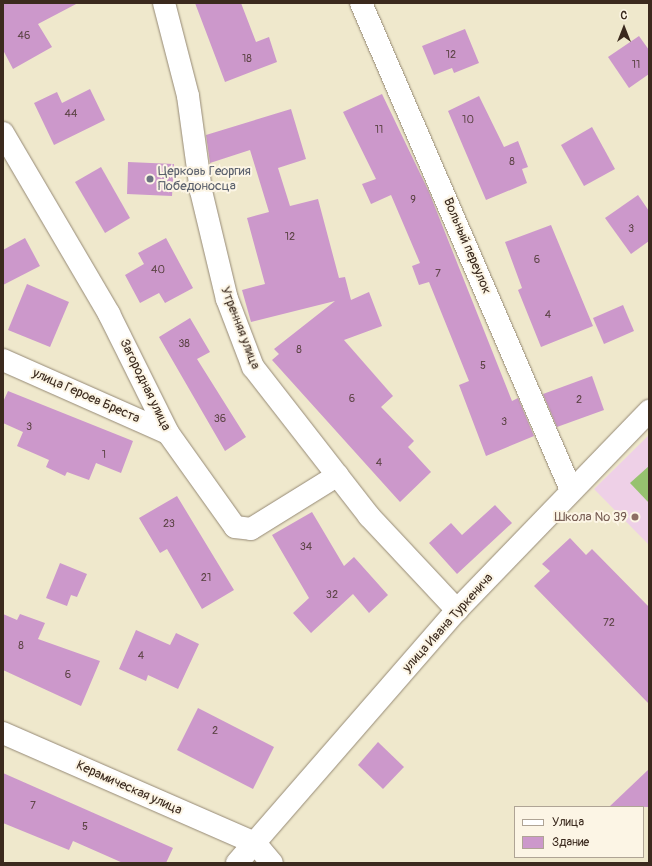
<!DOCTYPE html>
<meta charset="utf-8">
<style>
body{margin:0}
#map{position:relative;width:652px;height:866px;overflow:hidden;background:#efe8cc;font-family:Pangolin,sans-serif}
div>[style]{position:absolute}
.built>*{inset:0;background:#eed0e7}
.green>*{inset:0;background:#96c26f}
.building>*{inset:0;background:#cc98cb}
.roads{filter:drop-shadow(0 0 1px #958975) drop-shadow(0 0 1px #958975)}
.minor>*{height:22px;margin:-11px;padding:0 11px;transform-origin:11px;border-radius:11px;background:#fff}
.dots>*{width:11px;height:11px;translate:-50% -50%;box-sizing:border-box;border:2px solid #fcf5e5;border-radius:50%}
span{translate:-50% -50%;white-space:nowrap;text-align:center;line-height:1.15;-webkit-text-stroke:4px #fcf5e5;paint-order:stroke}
.number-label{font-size:11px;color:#5f4649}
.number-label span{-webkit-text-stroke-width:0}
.worship-label{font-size:13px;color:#5b616d}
.left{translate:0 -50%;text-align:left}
.street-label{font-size:13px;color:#3b2a1e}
.education-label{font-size:13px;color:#785e54}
.right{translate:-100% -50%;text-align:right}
.frame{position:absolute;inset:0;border:4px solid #3b2a1e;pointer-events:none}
.legend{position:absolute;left:514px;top:806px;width:130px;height:52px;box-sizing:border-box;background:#fcf5e5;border:1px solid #afa495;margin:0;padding:5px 7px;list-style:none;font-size:12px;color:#3b2a1e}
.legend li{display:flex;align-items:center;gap:8px;height:20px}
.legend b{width:20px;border:1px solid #afa495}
.north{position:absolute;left:604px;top:8px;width:40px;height:40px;-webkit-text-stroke:3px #fcf5e5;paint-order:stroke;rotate:0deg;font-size:11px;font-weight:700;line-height:16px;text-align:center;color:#3b2a1e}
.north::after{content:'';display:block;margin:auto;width:14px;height:18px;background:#3b2a1e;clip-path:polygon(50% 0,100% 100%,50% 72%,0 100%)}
</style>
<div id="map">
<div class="built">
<div style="clip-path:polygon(649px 435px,649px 545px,594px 489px)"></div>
</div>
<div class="green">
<div style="clip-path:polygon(649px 466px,649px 503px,630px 483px)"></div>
</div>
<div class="building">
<div style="clip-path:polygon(3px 3px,78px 3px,38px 24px,52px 47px,13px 69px,3px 50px)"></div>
<div style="clip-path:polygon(195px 3px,241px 3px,256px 42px,269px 37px,277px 62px,225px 82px)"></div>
<div style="clip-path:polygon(465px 29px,479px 63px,454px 73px,452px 68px,434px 75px,422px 46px)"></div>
<div style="clip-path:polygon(639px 36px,649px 50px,649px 74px,629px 88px,608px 57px)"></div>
<div style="clip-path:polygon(90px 89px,105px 120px,54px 145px,34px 103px,57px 92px,62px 103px)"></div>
<div style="clip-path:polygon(382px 94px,429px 192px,512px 401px,518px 398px,534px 436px,486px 456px,459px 385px,469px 381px,429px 282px,419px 285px,412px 266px,420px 263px,391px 195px,371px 204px,362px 184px,376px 179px,343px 112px)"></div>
<div style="clip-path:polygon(479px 96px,504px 147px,518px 141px,528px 167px,522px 169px,527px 183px,486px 200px,448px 111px)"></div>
<div style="clip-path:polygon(291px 109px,306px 159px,278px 168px,290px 206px,318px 199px,339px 278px,345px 277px,351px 300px,369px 292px,382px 326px,344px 340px,393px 396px,381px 407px,414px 441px,408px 447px,431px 472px,400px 502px,272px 360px,279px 354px,274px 349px,335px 301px,251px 322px,242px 290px,265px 284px,247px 218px,269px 212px,250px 150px,210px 163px,206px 135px)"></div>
<div style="clip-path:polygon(592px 127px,615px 169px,584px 186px,561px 145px)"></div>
<div style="clip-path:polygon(128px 162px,174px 164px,172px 196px,127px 194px)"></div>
<div style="clip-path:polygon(101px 167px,130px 218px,105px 233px,75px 182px)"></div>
<div style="clip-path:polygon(638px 195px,649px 211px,649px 241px,631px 254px,605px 218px)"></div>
<div style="clip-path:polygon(551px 225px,593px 326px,541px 347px,518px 290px,522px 288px,505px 242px)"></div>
<div style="clip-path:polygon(25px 238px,40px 266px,3px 285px,3px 250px)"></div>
<div style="clip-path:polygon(166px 238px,193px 288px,165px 303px,159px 293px,140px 303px,125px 275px,144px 264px,138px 253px)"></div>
<div style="clip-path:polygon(27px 284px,69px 302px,50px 347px,8px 330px)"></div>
<div style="clip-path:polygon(623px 305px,634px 331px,604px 344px,593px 318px)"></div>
<div style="clip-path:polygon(190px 318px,210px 352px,197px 359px,246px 437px,225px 451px,159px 337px)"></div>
<div style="clip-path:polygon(592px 376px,604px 410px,557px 427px,543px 394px)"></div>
<div style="clip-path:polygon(8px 391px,133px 441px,121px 473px,96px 463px,89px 480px,67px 472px,65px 476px,46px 467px,49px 460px,17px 446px,23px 432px,3px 423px,3px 402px)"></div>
<div style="clip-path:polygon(177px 496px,234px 590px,202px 609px,167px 549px,160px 553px,139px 518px)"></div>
<div style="clip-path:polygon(495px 505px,512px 523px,457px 574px,429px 543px,451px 523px,462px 535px)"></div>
<div style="clip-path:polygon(312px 512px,344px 566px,354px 557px,388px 595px,369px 613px,353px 594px,311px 633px,293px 613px,309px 598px,272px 535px)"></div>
<div style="clip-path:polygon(570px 538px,586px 555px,592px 549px,649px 607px,649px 704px,534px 586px,550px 571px,542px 564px)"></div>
<div style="clip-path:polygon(60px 563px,87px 574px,77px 597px,71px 595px,67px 606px,46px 598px)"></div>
<div style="clip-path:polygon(3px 614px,17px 620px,20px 614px,45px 623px,38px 639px,100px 661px,81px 706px,3px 670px)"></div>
<div style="clip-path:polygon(136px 630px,170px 645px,176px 633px,199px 644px,178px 689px,148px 675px,146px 681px,119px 669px)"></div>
<div style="clip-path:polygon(198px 708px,274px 747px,253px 789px,177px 750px)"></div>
<div style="clip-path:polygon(378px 742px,404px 767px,383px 789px,358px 765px)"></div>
<div style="clip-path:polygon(649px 769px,649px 807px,609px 807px)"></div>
<div style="clip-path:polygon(3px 773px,173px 848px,166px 863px,123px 863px,73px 841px,69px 850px,3px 823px)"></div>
</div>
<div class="roads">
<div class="minor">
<div style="left:164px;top:3px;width:96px;rotate:75.5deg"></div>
<div style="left:188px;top:96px;width:96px;rotate:82.2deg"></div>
<div style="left:201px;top:191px;width:111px;rotate:76.5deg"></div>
<div style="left:227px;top:299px;width:73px;rotate:69.1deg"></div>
<div style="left:253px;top:367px;width:189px;rotate:52.1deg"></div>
<div style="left:369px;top:516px;width:129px;rotate:46.9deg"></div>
<div style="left:361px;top:3px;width:530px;rotate:66.67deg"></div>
<div style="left:3px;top:133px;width:210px;rotate:59.6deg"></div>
<div style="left:109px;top:314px;width:133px;rotate:63.6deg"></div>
<div style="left:168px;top:433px;width:115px;rotate:54.5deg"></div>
<div style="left:235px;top:527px;width:16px;rotate:7deg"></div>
<div style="left:251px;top:529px;width:102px;rotate:-31.8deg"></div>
<div style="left:3px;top:360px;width:180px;rotate:23.9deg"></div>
<div style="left:3px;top:733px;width:275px;rotate:23.6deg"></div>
<div style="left:255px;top:843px;width:26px;rotate:50deg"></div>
<div style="left:237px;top:863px;width:335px;rotate:-49deg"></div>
<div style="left:457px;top:610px;width:277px;rotate:-46deg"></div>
</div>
</div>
<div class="dots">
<div style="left:150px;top:179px;background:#6b7280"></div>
<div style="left:635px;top:517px;background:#8d6e63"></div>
</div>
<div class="number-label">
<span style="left:24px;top:36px">46</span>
<span style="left:451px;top:55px">12</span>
<span style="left:247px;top:59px">18</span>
<span style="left:636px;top:65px">11</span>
<span style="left:71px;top:114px">44</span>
<span style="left:468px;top:120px">10</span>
<span style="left:379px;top:130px">11</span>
<span style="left:512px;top:162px">8</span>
<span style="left:413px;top:200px">9</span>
<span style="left:631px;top:229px">3</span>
<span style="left:290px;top:237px">12</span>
<span style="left:537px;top:260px">6</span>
<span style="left:158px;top:270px">40</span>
<span style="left:438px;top:274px">7</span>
<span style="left:548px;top:315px">4</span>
<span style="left:184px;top:344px">38</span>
<span style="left:299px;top:350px">8</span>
<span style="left:483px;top:366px">5</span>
<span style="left:352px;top:399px">6</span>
<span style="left:579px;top:400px">2</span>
<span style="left:220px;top:419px">36</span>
<span style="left:504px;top:422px">3</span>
<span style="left:29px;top:427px">3</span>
<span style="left:104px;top:455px">1</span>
<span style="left:379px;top:463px">4</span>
<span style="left:169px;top:524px">23</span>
<span style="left:306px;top:547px">34</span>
<span style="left:206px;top:578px">21</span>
<span style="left:332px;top:595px">32</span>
<span style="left:609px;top:623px">72</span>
<span style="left:21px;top:646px">8</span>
<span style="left:141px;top:656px">4</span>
<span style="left:68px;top:675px">6</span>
<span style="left:215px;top:731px">2</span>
<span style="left:33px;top:806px">7</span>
<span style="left:85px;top:827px">5</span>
</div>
<div class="worship-label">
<span class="left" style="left:158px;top:179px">Церковь Георгия<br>Победоносца</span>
</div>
<div class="street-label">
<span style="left:467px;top:246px;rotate:67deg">Вольный переулок</span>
<span style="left:240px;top:328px;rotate:69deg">Утренняя улица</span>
<span style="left:145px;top:385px;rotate:64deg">Загородная улица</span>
<span style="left:86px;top:396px;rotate:24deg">улица Героев Бреста</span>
<span style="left:448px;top:623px;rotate:-48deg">улица Ивана Туркенича</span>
<span style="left:129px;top:788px;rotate:24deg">Керамическая улица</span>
</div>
<div class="education-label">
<span class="right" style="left:627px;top:517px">Школа № 39</span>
</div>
<div class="frame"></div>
<ul class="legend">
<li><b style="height:5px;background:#fff"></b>Улица</li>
<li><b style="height:11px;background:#cc98cb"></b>Здание</li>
</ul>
<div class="north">С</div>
</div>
